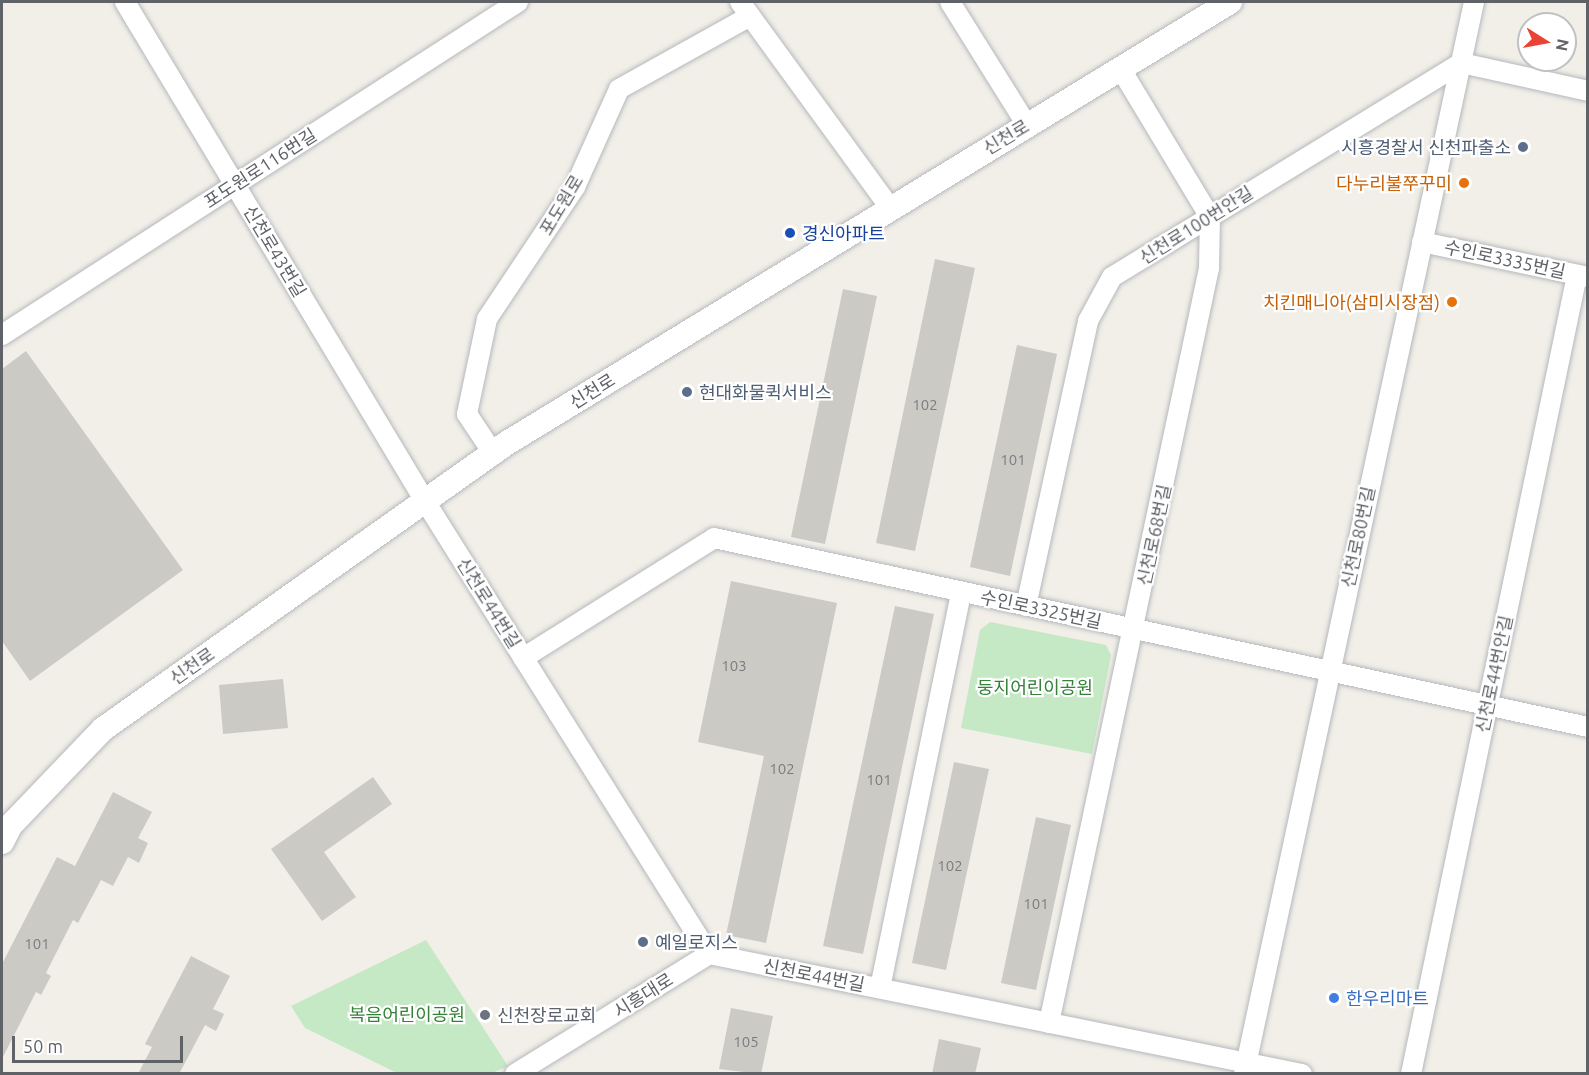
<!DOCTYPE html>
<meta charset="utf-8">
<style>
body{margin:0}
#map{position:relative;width:1589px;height:1075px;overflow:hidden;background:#f1efe8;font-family:Ubuntu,"Noto Sans KR",sans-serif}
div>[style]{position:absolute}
.green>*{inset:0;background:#c5e8c5}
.building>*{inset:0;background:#cccac5}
.roads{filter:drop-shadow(0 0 2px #b5b8bc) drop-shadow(0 0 2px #b5b8bc)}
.minor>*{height:20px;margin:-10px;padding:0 10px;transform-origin:10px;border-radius:10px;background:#fff}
.tertiary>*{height:24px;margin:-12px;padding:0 12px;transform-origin:12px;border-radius:12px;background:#fff}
.dots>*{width:16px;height:16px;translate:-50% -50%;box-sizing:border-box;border:3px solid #fff;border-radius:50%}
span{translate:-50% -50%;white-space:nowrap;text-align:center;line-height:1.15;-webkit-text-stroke:4.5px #fff;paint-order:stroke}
.number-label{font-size:15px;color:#7a7d7f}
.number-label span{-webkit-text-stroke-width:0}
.street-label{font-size:18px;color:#5f6368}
.service-label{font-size:18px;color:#4e5e75}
.right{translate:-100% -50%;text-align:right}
.left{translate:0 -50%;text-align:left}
.food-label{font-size:18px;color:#c56008}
.transit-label{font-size:18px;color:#164399}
.park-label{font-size:18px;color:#348238}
.shop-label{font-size:18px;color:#366cbe}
.worship-label{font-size:18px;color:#5b616d}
.frame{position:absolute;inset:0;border:3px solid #5f6368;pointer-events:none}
.north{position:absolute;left:1517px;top:12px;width:60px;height:60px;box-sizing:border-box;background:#fff;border:2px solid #bfc1c3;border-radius:50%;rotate:101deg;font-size:16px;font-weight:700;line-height:24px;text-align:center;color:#5f6368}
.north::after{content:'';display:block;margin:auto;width:21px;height:27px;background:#ea4335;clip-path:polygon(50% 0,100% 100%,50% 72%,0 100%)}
.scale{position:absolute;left:12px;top:1036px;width:171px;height:27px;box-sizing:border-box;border:3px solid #5f6368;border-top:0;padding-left:8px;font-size:18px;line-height:21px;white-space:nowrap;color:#5f6368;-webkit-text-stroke:4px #fff;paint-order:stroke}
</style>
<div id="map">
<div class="green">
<div style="clip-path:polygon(990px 622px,1106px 645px,1111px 655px,1092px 754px,961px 728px,980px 630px)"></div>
<div style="clip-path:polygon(426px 940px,508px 1066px,492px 1073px,397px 1073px,305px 1028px,291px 1006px)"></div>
</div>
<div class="building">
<div style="clip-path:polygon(935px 259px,975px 268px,915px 551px,876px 543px)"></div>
<div style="clip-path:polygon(843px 289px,877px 296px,825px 544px,791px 537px)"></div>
<div style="clip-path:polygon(1017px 345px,1057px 354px,1010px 576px,970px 567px)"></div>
<div style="clip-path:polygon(26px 351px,183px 570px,30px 681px,2px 641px,2px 369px)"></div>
<div style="clip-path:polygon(731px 581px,837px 603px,766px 943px,726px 935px,764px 756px,698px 742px)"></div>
<div style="clip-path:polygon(895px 606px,934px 614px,863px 954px,823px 946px)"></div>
<div style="clip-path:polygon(283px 679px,288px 728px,223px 734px,219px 685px)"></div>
<div style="clip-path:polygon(954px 762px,989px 769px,946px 970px,912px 963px)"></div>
<div style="clip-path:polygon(373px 777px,392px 804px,324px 852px,356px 897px,322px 921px,271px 849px)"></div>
<div style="clip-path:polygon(113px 792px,152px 812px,138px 838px,148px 843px,139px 863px,128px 857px,113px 886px,101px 880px,78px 923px,73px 920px,46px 973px,51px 976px,41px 995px,36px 992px,2px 1059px,2px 964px,57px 857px,75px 866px)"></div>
<div style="clip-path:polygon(1036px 817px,1071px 825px,1036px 990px,1001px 983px)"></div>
<div style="clip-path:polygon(191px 956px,230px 976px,213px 1009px,224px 1014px,216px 1031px,205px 1025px,179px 1074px,138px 1074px,152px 1047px,145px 1044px)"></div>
<div style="clip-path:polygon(731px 1008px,773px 1016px,761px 1074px,719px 1069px)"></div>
<div style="clip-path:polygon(939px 1039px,981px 1048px,975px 1074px,932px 1074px)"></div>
</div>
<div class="roads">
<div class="minor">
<div style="left:125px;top:2px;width:582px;rotate:58.99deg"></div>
<div style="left:425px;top:501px;width:535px;rotate:57.92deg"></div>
<div style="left:709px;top:954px;width:605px;rotate:11.44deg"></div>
<div style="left:740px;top:2px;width:255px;rotate:53.9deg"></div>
<div style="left:950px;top:2px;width:145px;rotate:58deg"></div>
<div style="left:1422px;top:242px;width:170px;rotate:11.9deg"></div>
<div style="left:2px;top:335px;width:614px;rotate:-32.84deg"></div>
<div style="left:493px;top:453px;width:47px;rotate:-123.7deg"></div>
<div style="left:467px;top:414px;width:97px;rotate:-78.1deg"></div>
<div style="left:487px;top:319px;width:159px;rotate:-56.3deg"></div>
<div style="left:575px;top:187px;width:107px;rotate:-65.8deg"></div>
<div style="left:619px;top:89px;width:150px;rotate:-29.1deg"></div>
<div style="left:1026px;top:606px;width:292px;rotate:-77.7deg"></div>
<div style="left:1088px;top:321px;width:50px;rotate:-61.4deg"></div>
<div style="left:1112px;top:277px;width:409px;rotate:-31.5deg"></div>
<div style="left:1461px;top:63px;width:130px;rotate:12.4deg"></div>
<div style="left:523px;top:658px;width:226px;rotate:-32.1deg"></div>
<div style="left:714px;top:538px;width:894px;rotate:12.2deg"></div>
<div style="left:880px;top:988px;width:404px;rotate:-78.4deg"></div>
<div style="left:1049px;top:1023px;width:772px;rotate:-78.03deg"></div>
<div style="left:1209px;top:268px;width:51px;rotate:-88.9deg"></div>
<div style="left:1210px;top:217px;width:174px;rotate:-121.1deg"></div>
<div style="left:515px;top:1074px;width:228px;rotate:-31.7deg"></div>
<div style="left:1244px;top:1074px;width:1096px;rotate:-77.89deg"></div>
<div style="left:1411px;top:1074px;width:816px;rotate:-78.26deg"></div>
</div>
<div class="tertiary">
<div style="left:2px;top:842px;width:18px;rotate:-63deg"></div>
<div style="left:10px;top:826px;width:134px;rotate:-46.2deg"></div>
<div style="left:103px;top:729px;width:495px;rotate:-35.3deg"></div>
<div style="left:507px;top:443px;width:847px;rotate:-31.38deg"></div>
</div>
</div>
<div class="dots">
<div style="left:1523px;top:147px;background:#5c6f8a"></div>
<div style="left:1464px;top:183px;background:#e8710a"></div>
<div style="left:790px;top:233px;background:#1a4fb4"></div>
<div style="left:1452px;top:302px;background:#e8710a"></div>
<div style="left:687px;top:392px;background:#5c6f8a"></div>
<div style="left:643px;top:942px;background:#5c6f8a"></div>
<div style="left:1334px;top:998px;background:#3f7fe0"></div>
<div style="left:485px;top:1015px;background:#6b7280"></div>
</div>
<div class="number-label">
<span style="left:925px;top:405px">102</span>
<span style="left:1013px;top:460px">101</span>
<span style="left:734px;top:666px">103</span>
<span style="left:782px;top:769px">102</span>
<span style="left:879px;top:780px">101</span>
<span style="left:950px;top:866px">102</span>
<span style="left:1036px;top:904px">101</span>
<span style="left:37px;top:944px">101</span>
<span style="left:746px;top:1042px">105</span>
</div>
<div class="street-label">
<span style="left:1006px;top:137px;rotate:-31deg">신천로</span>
<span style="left:260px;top:168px;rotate:-33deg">포도원로116번길</span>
<span style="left:561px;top:205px;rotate:-59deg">포도원로</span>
<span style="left:1196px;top:225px;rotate:-32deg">신천로100번안길</span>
<span style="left:275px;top:251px;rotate:59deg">신천로43번길</span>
<span style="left:1505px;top:259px;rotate:12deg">수인로3335번길</span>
<span style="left:592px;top:391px;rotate:-32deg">신천로</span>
<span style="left:1154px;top:535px;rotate:-78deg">신천로68번길</span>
<span style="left:1358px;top:537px;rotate:-78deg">신천로80번길</span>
<span style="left:489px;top:603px;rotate:58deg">신천로44번길</span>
<span style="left:1041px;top:609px;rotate:12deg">수인로3325번길</span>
<span style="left:192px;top:666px;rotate:-35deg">신천로</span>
<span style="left:1494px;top:674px;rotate:-78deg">신천로44번안길</span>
<span style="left:814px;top:975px;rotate:11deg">신천로44번길</span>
<span style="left:643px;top:995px;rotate:-32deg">시흥대로</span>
</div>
<div class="service-label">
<span class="right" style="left:1511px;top:147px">시흥경찰서 신천파출소</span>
<span class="left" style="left:699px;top:392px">현대화물퀵서비스</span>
<span class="left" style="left:655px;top:942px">예일로지스</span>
</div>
<div class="food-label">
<span class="right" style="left:1452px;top:183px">다누리불쭈꾸미</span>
<span class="right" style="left:1440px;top:302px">치킨매니아(삼미시장점)</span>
</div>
<div class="transit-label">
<span class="left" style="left:802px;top:233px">경신아파트</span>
</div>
<div class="park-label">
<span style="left:1035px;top:687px">둥지어린이공원</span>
<span style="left:407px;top:1014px">복음어린이공원</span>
</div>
<div class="shop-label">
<span class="left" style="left:1346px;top:998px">한우리마트</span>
</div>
<div class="worship-label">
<span class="left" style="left:497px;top:1015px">신천장로교회</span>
</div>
<div class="frame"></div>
<div class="north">N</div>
<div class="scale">50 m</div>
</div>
